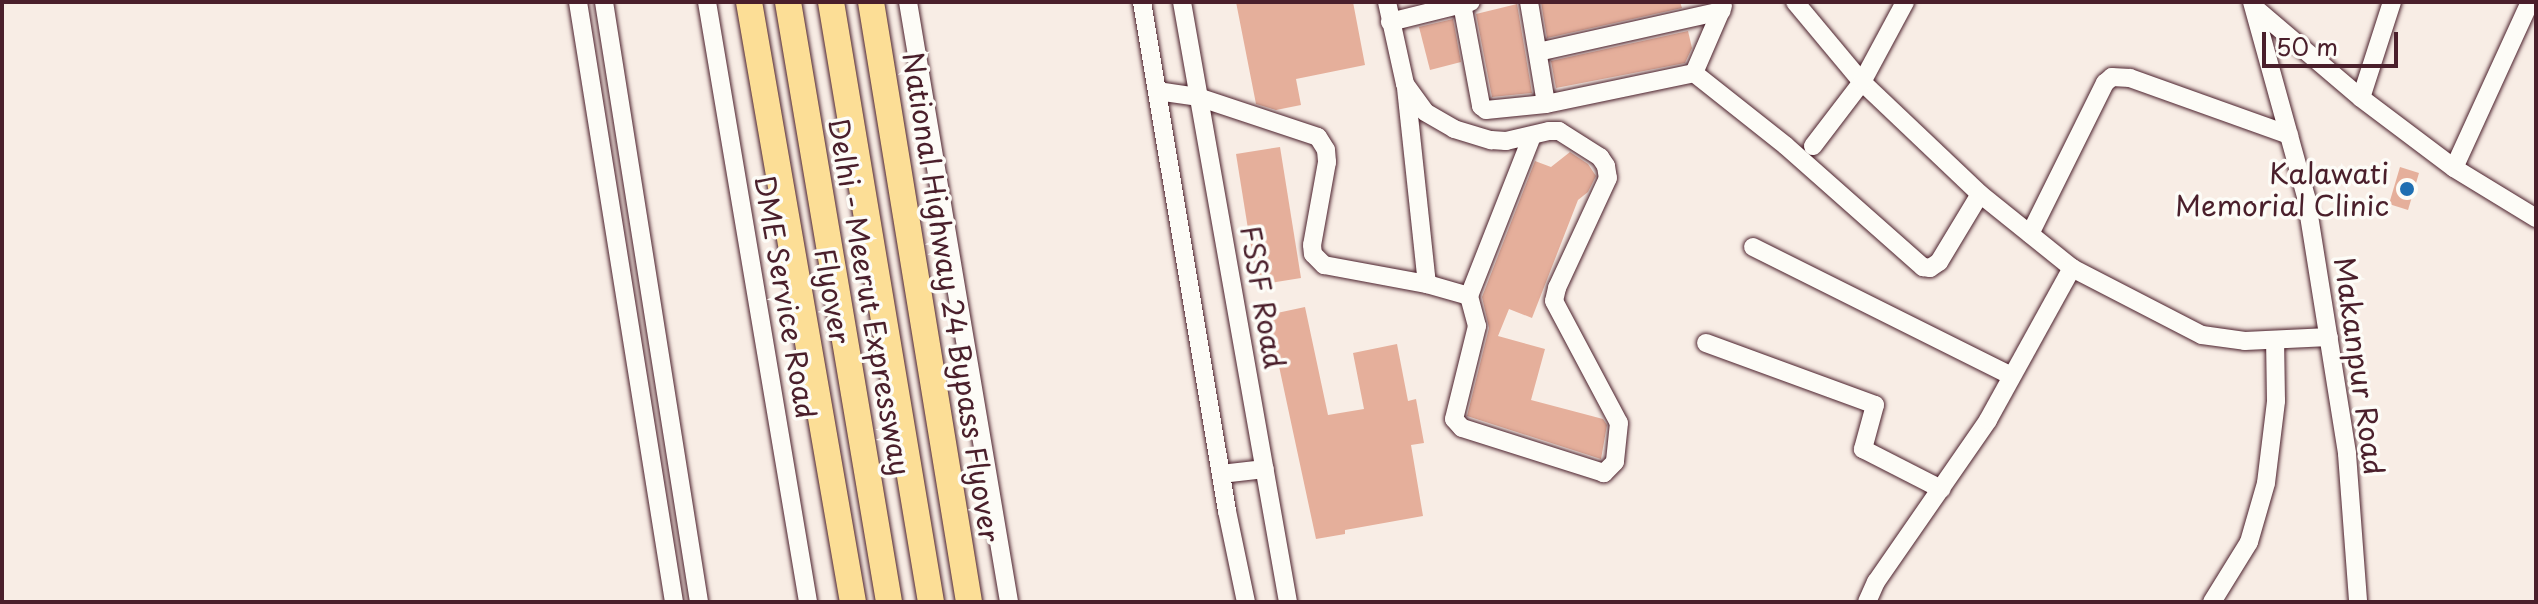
<!DOCTYPE html>
<style>
body{margin:0}
#map{position:relative;width:2538px;height:604px;overflow:hidden;background:#f8ede5;font-family:"Playpen Sans",sans-serif}
div>[style]{position:absolute}
.building>*{inset:0;background:#e5af9b}
.roads{filter:drop-shadow(0 0 2px #4a1f2b) drop-shadow(0 0 2px #4a1f2b)}
.minor>*{height:18px;margin:-9px;padding:0 9px;transform-origin:9px;border-radius:9px;background:#fdfcf7}
.highway>*{height:26px;margin:-13px;padding:0 13px;transform-origin:13px;border-radius:13px;background:#fcde96}
.dots>*{width:22px;height:22px;translate:-50% -50%;box-sizing:border-box;border:4px solid #fdfcf7;border-radius:50%}
span{translate:-50% -50%;white-space:nowrap;text-align:center;line-height:1.15;-webkit-text-stroke:7px #fdfcf7;paint-order:stroke}
.poi-label{font-size:28px;color:#4a1f2b}
.right{translate:-100% -50%;text-align:right}
.street-label{font-size:28px;color:#4a1f2b}
.frame{position:absolute;inset:0;border:4px solid #4a1f2b;pointer-events:none}
.scale{position:absolute;left:2262px;top:32px;width:136px;height:36px;box-sizing:border-box;border:4px solid #4a1f2b;border-top:0;padding-left:10px;font-size:24px;line-height:28px;white-space:nowrap;color:#4a1f2b;-webkit-text-stroke:6px #fdfcf7;paint-order:stroke}
</style>
<div id="map">
<div class="building">
<div style="clip-path:polygon(1236px 2px,1353px 2px,1365px 65px,1296px 79px,1301px 105px,1276px 110px,1256px 104px)"></div>
<div style="clip-path:polygon(1541px 2px,1680px 2px,1682px 8px,1547px 38px)"></div>
<div style="clip-path:polygon(1517px 4px,1532px 93px,1492px 97px,1476px 14px)"></div>
<div style="clip-path:polygon(1453px 19px,1461px 62px,1430px 70px,1419px 27px)"></div>
<div style="clip-path:polygon(1688px 31px,1692px 48px,1685px 63px,1556px 88px,1551px 61px)"></div>
<div style="clip-path:polygon(1280px 147px,1301px 278px,1257px 285px,1236px 154px)"></div>
<div style="clip-path:polygon(1570px 152px,1588px 164px,1596px 176px,1588px 192px,1578px 200px,1532px 318px,1509px 309px,1498px 336px,1545px 349px,1531px 400px,1603px 419px,1607px 425px,1601px 459px,1467px 416px,1489px 328px,1482px 297px,1535px 161px,1551px 167px)"></div>
<div style="clip-path:polygon(2400px 167px,2419px 173px,2408px 210px,2389px 204px)"></div>
<div style="clip-path:polygon(1305px 307px,1328px 415px,1364px 409px,1353px 353px,1397px 344px,1408px 401px,1416px 399px,1424px 443px,1411px 445px,1423px 516px,1345px 530px,1345px 534px,1316px 539px,1268px 315px)"></div>
</div>
<div class="roads">
<div class="minor">
<div style="left:578px;top:2px;width:608px;rotate:80.91deg"></div>
<div style="left:604px;top:2px;width:607px;rotate:81deg"></div>
<div style="left:707px;top:2px;width:608px;rotate:80.44deg"></div>
<div style="left:908px;top:2px;width:608px;rotate:80.44deg"></div>
<div style="left:1142px;top:2px;width:516px;rotate:80.52deg"></div>
<div style="left:1227px;top:511px;width:93px;rotate:78.2deg"></div>
<div style="left:1182px;top:2px;width:609px;rotate:79.98deg"></div>
<div style="left:1387px;top:2px;width:84px;rotate:77.6deg"></div>
<div style="left:1405px;top:84px;width:34px;rotate:54deg"></div>
<div style="left:1425px;top:112px;width:34px;rotate:30deg"></div>
<div style="left:1454px;top:129px;width:39px;rotate:17deg"></div>
<div style="left:1491px;top:140px;width:15px;rotate:4deg"></div>
<div style="left:1506px;top:141px;width:44px;rotate:-13.1deg"></div>
<div style="left:1549px;top:131px;width:10px"></div>
<div style="left:1559px;top:131px;width:49px;rotate:32.4deg"></div>
<div style="left:1600px;top:157px;width:11px;rotate:56deg"></div>
<div style="left:1606px;top:166px;width:12px;rotate:81deg"></div>
<div style="left:1608px;top:178px;width:121px;rotate:114.9deg"></div>
<div style="left:1557px;top:288px;width:13px;rotate:103deg"></div>
<div style="left:1554px;top:301px;width:138px;rotate:62deg"></div>
<div style="left:1619px;top:423px;width:39px;rotate:96deg"></div>
<div style="left:1615px;top:462px;width:16px;rotate:135deg"></div>
<div style="left:1604px;top:473px;width:149px;rotate:-162.4deg"></div>
<div style="left:1462px;top:428px;width:12px;rotate:-132deg"></div>
<div style="left:1454px;top:419px;width:96px;rotate:-76.1deg"></div>
<div style="left:1477px;top:326px;width:31px;rotate:-105deg"></div>
<div style="left:1469px;top:296px;width:172px;rotate:-68.5deg"></div>
<div style="left:1529px;top:2px;width:103px;rotate:80.5deg"></div>
<div style="left:1795px;top:2px;width:104px;rotate:50.1deg"></div>
<div style="left:1862px;top:82px;width:163px;rotate:43.5deg"></div>
<div style="left:1980px;top:194px;width:118px;rotate:38.8deg"></div>
<div style="left:2072px;top:268px;width:146px;rotate:27.3deg"></div>
<div style="left:2202px;top:335px;width:43px;rotate:7.9deg"></div>
<div style="left:2245px;top:341px;width:84px;rotate:-2.7deg"></div>
<div style="left:2252px;top:2px;width:202px;rotate:74.5deg"></div>
<div style="left:2306px;top:197px;width:260px;rotate:80.9deg"></div>
<div style="left:2347px;top:454px;width:148px;rotate:85.7deg"></div>
<div style="left:1462px;top:4px;width:104px;rotate:79.4deg"></div>
<div style="left:1481px;top:106px;width:6px;rotate:39deg"></div>
<div style="left:1486px;top:110px;width:60px;rotate:-5.7deg"></div>
<div style="left:1546px;top:104px;width:151px;rotate:-11.8deg"></div>
<div style="left:1694px;top:73px;width:117px;rotate:38.4deg"></div>
<div style="left:1786px;top:146px;width:183px;rotate:41.5deg"></div>
<div style="left:1923px;top:267px;width:7px;rotate:8deg"></div>
<div style="left:1930px;top:268px;width:11px;rotate:-34deg"></div>
<div style="left:1939px;top:262px;width:79px;rotate:-58.9deg"></div>
<div style="left:2254px;top:7px;width:140px;rotate:40.4deg"></div>
<div style="left:2361px;top:98px;width:116px;rotate:37deg"></div>
<div style="left:2454px;top:168px;width:96px;rotate:31.4deg"></div>
<div style="left:1390px;top:22px;width:83px;rotate:-13.9deg"></div>
<div style="left:1538px;top:52px;width:188px;rotate:-12.6deg"></div>
<div style="left:1694px;top:73px;width:73px;rotate:-66.6deg"></div>
<div style="left:1406px;top:88px;width:197px;rotate:83.9deg"></div>
<div style="left:1157px;top:91px;width:41px;rotate:8.3deg"></div>
<div style="left:1198px;top:97px;width:126px;rotate:18.4deg"></div>
<div style="left:1318px;top:137px;width:15px;rotate:58deg"></div>
<div style="left:1326px;top:150px;width:12px;rotate:85deg"></div>
<div style="left:1327px;top:162px;width:84px;rotate:100.2deg"></div>
<div style="left:1312px;top:245px;width:9px;rotate:84deg"></div>
<div style="left:1313px;top:254px;width:16px;rotate:45deg"></div>
<div style="left:1324px;top:265px;width:105px;rotate:10.5deg"></div>
<div style="left:1427px;top:284px;width:44px;rotate:15.9deg"></div>
<div style="left:2361px;top:98px;width:101px;rotate:-72.1deg"></div>
<div style="left:1813px;top:146px;width:81px;rotate:-52.6deg"></div>
<div style="left:1862px;top:82px;width:91px;rotate:-61.7deg"></div>
<div style="left:2454px;top:168px;width:183px;rotate:-65.4deg"></div>
<div style="left:2030px;top:234px;width:169px;rotate:-63.6deg"></div>
<div style="left:2105px;top:83px;width:9px;rotate:-41deg"></div>
<div style="left:2112px;top:77px;width:18px;rotate:3deg"></div>
<div style="left:2130px;top:78px;width:169px;rotate:19.7deg"></div>
<div style="left:1753px;top:247px;width:289px;rotate:26.5deg"></div>
<div style="left:1706px;top:343px;width:180px;rotate:20.1deg"></div>
<div style="left:1875px;top:405px;width:46px;rotate:105.3deg"></div>
<div style="left:1863px;top:449px;width:88px;rotate:27.1deg"></div>
<div style="left:1221px;top:474px;width:44px;rotate:-6.5deg"></div>
<div style="left:1867px;top:602px;width:22px;rotate:-66deg"></div>
<div style="left:1876px;top:582px;width:197px;rotate:-55.3deg"></div>
<div style="left:1988px;top:420px;width:174px;rotate:-61.1deg"></div>
<div style="left:2212px;top:602px;width:70px;rotate:-58.3deg"></div>
<div style="left:2249px;top:542px;width:61px;rotate:-73.9deg"></div>
<div style="left:2266px;top:483px;width:83px;rotate:-83deg"></div>
<div style="left:2276px;top:401px;width:61px;rotate:-90.9deg"></div>
</div>
<div class="highway">
<div style="left:749px;top:2px;width:609px;rotate:80.17deg"></div>
<div style="left:788px;top:2px;width:608px;rotate:80.44deg"></div>
<div style="left:831px;top:2px;width:608px;rotate:80.54deg"></div>
<div style="left:871px;top:2px;width:608px;rotate:80.72deg"></div>
</div>
</div>
<div class="dots">
<div style="left:2407px;top:189px;background:#1f6fb2"></div>
</div>
<div class="poi-label">
<span class="right" style="left:2389px;top:189px">Kalawati<br>Memorial Clinic</span>
</div>
<div class="street-label">
<span style="left:833px;top:296px;rotate:80deg">Flyover</span>
<span style="left:786px;top:297px;rotate:80deg">DME Service Road</span>
<span style="left:870px;top:297px;rotate:80deg">Delhi - Meerut Expressway</span>
<span style="left:952px;top:297px;rotate:81deg">National Highway 24 Bypass Flyover</span>
<span style="left:1263px;top:297px;rotate:80deg">FSSF Road</span>
<span style="left:2360px;top:366px;rotate:82deg">Makanpur Road</span>
</div>
<div class="frame"></div>
<div class="scale">50 m</div>
</div>
